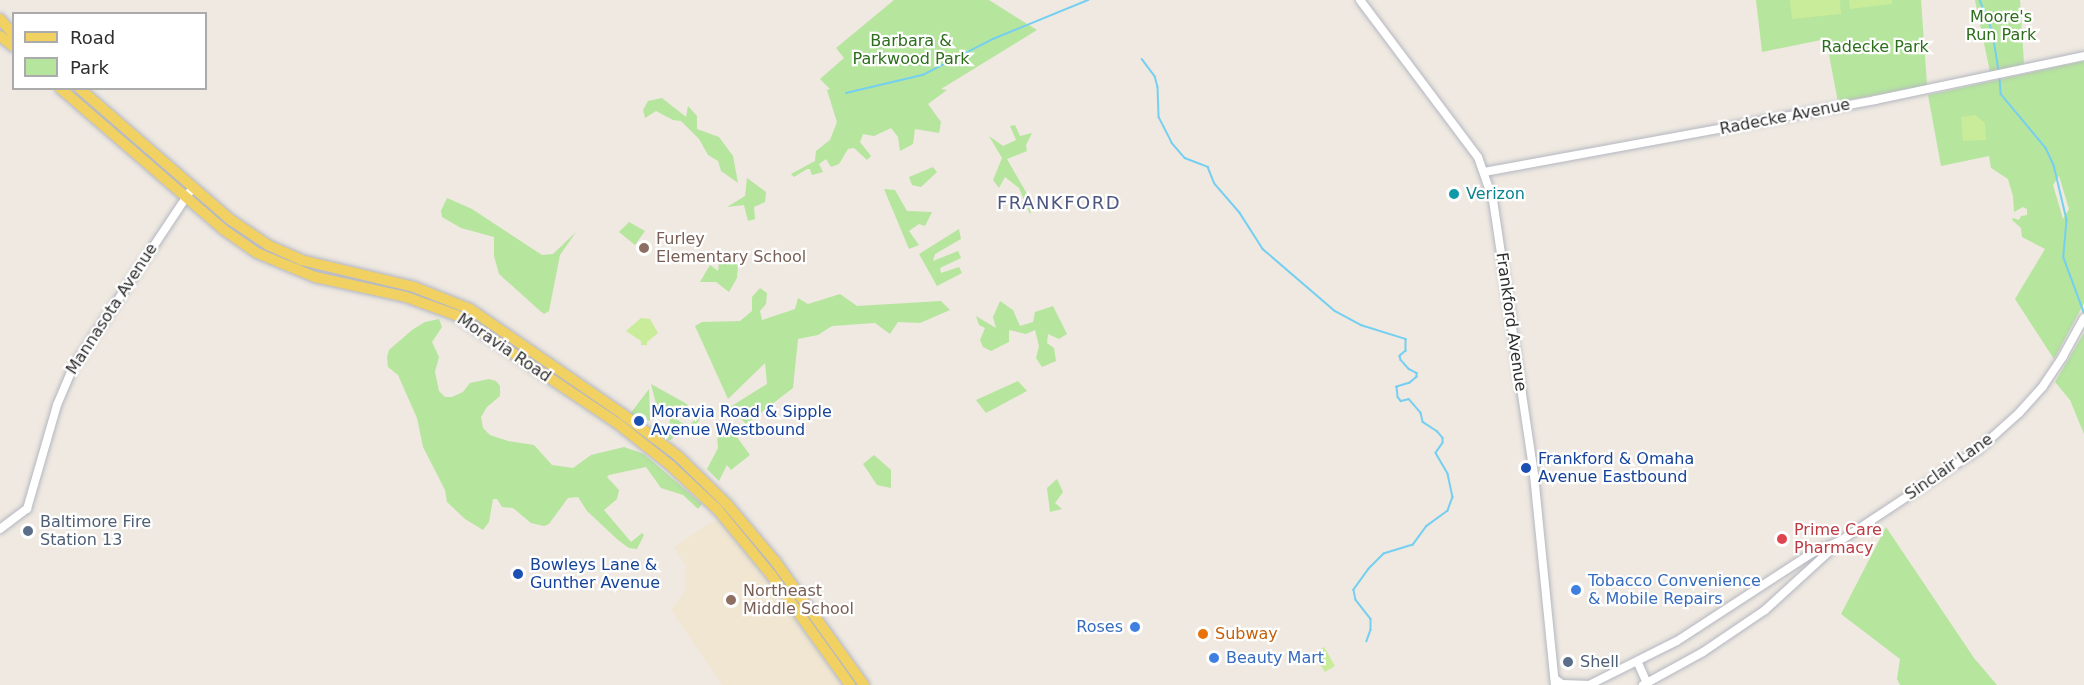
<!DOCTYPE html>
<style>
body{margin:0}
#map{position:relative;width:2084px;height:685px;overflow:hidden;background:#efe9e1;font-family:"DejaVu Sans",sans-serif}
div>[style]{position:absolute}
.education>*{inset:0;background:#f0e6d1}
.green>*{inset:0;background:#b6e59e}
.pitch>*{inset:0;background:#c9ec9a}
.stream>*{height:1.5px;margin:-0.75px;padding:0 0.75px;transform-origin:0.75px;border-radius:0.75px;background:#75cff0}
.roads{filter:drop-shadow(0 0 2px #b4b7c1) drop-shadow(0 0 2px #b4b7c1)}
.tertiary>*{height:8px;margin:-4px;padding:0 4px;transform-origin:4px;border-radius:4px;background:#fff}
.primary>*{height:10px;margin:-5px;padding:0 5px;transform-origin:5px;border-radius:5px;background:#f2d163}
.dots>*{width:16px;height:16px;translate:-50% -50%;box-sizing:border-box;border:3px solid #fff;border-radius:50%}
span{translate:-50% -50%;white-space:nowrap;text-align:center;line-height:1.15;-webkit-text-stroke:4.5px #fff;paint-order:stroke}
.park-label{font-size:16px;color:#2c6e1b}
.street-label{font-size:16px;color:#2e2e2e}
.culture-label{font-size:16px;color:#0d838f}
.left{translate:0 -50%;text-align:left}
.education-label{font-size:16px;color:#785e54}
.transit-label{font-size:16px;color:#164399}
.service-label{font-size:16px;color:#4e5e75}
.health-label{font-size:16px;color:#be3a42}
.shop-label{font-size:16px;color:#366cbe}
.right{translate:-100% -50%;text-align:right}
.food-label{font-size:16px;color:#c56008}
.neighbourhood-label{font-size:18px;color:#4d5680;letter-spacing:1.5px}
.legend{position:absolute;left:12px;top:12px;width:195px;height:78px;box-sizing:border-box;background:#fff;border:2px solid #ababab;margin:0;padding:8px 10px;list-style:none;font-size:18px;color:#2e2e2e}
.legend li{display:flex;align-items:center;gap:12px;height:30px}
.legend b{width:30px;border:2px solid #ababab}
</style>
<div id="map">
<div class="education">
<div style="clip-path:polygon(713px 521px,719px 521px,746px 551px,842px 685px,722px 685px,671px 610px,686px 590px,686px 566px,674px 547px)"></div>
</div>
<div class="green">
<div style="clip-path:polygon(894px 0,989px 0,1037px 30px,941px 89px,947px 90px,928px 104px,941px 122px,939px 133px,915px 129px,913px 144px,900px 151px,898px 137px,891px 128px,874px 136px,863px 134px,860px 142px,871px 156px,867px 160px,854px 148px,848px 149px,839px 164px,831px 167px,826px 159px,819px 164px,823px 172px,812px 175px,810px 169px,807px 169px,794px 177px,791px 174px,815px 161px,816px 151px,830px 140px,837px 122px,827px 90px,830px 89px,820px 79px,844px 58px,836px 48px)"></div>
<div style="clip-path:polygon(1756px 0,1921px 0,1927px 85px,1838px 102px,1826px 39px,1762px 52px)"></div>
<div style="clip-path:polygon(1975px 0,2020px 0,2024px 64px,1990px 72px)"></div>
<div style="clip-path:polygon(evenodd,2084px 61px,2084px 303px,2054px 359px,2015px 299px,2045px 249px,2022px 237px,2021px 228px,2012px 220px,2013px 218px,2019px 220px,2021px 216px,2027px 215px,2027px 209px,2023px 207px,2014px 212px,2013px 196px,2008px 179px,1991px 168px,1989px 156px,1941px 166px,1928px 95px,2084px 61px,2059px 176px,2069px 209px,2063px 219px,2053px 185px,2059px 176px)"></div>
<div style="clip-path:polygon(662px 98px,686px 117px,688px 106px,697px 116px,697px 129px,719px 137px,733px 156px,738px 183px,721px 171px,718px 161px,708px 155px,699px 139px,681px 121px,673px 120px,656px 111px,645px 118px,643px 110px,648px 101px)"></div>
<div style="clip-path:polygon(1015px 125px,1020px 136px,1032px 133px,1026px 145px,1027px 151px,1007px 159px,1034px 206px,1030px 214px,1019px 188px,1005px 177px,999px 188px,993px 180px,1002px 158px,989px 136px,1003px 146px,1016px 140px,1010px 126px)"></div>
<div style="clip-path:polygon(933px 167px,937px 172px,921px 187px,912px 185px,909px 177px)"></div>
<div style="clip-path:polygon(747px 178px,766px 192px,765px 202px,754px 207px,755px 219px,748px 221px,744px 205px,727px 207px,745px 196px)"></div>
<div style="clip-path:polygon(884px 189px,895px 190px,907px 211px,932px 212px,925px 226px,919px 224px,909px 231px,919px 245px,909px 249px)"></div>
<div style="clip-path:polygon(447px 198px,472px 209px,542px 255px,553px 254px,576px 232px,560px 255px,549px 311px,544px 314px,539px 310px,499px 274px,494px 256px,494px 237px,461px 228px,442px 217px,441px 211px)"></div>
<div style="clip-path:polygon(629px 222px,645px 231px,635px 245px,619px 232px)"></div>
<div style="clip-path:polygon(959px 229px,961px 239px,935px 254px,933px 261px,958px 251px,961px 258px,940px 268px,941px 273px,959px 267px,962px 273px,937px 286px,919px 254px)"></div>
<div style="clip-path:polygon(729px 259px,738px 265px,737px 278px,729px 292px,716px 282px,700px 282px,710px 265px,718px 271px,719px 263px)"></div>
<div style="clip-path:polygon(760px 288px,767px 293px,766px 304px,760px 311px,762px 320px,795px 309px,798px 298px,808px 304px,840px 294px,857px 306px,941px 301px,950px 310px,920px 323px,898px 322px,890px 334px,875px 323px,832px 326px,818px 335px,798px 339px,793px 388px,746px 424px,730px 407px,767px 384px,765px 363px,728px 399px,695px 326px,702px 322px,740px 321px,752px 311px,752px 297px)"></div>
<div style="clip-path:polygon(1000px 301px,1013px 310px,1020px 326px,1033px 322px,1035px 312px,1053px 306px,1067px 334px,1059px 339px,1048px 334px,1047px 343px,1054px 348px,1056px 361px,1042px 367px,1036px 358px,1039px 346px,1035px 330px,1026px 334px,1009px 330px,1009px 342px,991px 351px,983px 347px,980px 340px,985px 328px,979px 325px,976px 316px,996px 328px,993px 317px)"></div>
<div style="clip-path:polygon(439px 319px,442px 327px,432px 342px,439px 357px,435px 372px,439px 391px,445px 397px,452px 397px,463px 392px,470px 383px,489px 379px,496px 381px,500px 386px,500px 396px,487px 407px,481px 417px,483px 428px,490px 435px,508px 441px,534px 445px,552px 465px,573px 468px,591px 455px,624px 447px,644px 454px,702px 504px,698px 509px,683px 495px,661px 488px,646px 467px,609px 475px,607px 477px,619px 490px,617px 499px,604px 510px,631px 542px,642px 533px,644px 535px,637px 549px,629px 548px,618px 540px,587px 511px,578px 497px,568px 498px,549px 524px,544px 526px,531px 523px,513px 508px,502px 507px,497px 499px,493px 499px,489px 522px,483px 530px,465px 519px,447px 502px,445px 490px,423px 447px,417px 418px,398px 375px,388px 367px,387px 357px,389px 350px,412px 330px,425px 322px)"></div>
<div style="clip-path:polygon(2084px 333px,2084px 434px,2070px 400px,2055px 382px)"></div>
<div style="clip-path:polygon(1018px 381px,1027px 391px,986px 413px,976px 400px)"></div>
<div style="clip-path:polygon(651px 384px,687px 404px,689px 410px,677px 408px,674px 418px,688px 426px,695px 420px,692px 410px,702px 416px,692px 430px,679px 430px,671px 440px,668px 440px,670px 419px,657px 408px)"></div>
<div style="clip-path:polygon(649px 389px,650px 421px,630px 414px)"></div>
<div style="clip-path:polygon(724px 423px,736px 431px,734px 433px,750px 455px,731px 470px,727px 465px,719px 481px,707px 469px,718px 448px,717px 435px)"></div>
<div style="clip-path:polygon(874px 455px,891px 470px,891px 488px,877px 485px,863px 464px)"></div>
<div style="clip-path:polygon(1057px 479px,1063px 492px,1055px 503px,1062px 509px,1050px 512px,1047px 488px)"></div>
<div style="clip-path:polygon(1886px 527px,1974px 658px,1997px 685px,1900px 685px,1897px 679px,1900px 659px,1841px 614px)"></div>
</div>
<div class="pitch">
<div style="clip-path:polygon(1790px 0,1840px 0,1841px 14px,1792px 19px)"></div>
<div style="clip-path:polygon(1849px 0,1892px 0,1892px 4px,1850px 9px)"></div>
<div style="clip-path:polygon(1975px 115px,1985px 123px,1986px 140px,1963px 141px,1961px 117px)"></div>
<div style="clip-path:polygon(641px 318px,650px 319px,658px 333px,647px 342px,647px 345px,641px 345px,641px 341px,626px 331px)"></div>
<div style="clip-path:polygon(1324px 647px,1335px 666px,1325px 672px,1313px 654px)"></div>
</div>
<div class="stream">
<div style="left:1980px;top:0;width:35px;rotate:68deg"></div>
<div style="left:1993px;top:33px;width:37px;rotate:81deg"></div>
<div style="left:1142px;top:59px;width:21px;rotate:53deg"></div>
<div style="left:1155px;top:76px;width:11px;rotate:75deg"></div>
<div style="left:1158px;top:87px;width:30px;rotate:88deg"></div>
<div style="left:1159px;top:117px;width:29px;rotate:63deg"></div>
<div style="left:1172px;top:143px;width:20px;rotate:49deg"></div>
<div style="left:1185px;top:158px;width:25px;rotate:21deg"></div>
<div style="left:1208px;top:167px;width:18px;rotate:68deg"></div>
<div style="left:1215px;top:184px;width:38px;rotate:49deg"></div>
<div style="left:1240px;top:213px;width:43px;rotate:57.4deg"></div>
<div style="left:1263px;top:249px;width:95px;rotate:40.7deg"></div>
<div style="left:1335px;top:311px;width:30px;rotate:28deg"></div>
<div style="left:1361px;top:325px;width:47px;rotate:17.3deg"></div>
<div style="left:1406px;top:339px;width:12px;rotate:90deg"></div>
<div style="left:1406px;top:351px;width:8px;rotate:140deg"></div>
<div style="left:1400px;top:356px;width:4px;rotate:76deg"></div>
<div style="left:1401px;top:360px;width:12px;rotate:48deg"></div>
<div style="left:1409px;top:369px;width:9px;rotate:27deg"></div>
<div style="left:1417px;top:373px;width:4px;rotate:90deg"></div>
<div style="left:1417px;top:377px;width:9px;rotate:139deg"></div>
<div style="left:1410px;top:383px;width:14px;rotate:163deg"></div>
<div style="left:1397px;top:387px;width:10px;rotate:84deg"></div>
<div style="left:1398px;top:397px;width:5px;rotate:53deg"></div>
<div style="left:1401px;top:401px;width:8px;rotate:-14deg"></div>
<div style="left:1409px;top:399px;width:18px;rotate:49deg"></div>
<div style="left:1421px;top:413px;width:9px;rotate:77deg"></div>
<div style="left:1423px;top:422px;width:17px;rotate:33deg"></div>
<div style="left:1437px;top:431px;width:9px;rotate:49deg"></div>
<div style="left:1443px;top:438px;width:5px;rotate:90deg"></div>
<div style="left:1443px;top:443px;width:12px;rotate:125deg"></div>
<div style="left:1436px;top:453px;width:24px;rotate:60deg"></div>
<div style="left:1448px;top:474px;width:24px;rotate:78deg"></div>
<div style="left:1453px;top:497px;width:15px;rotate:110deg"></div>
<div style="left:1448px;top:511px;width:26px;rotate:144deg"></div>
<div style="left:1427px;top:526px;width:24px;rotate:126deg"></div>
<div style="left:1413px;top:545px;width:30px;rotate:163deg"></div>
<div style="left:1384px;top:554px;width:21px;rotate:135deg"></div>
<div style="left:1369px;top:569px;width:26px;rotate:126deg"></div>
<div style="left:1354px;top:590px;width:10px;rotate:79deg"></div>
<div style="left:1356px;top:600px;width:24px;rotate:52deg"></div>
<div style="left:1371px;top:619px;width:11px;rotate:90deg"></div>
<div style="left:1371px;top:630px;width:12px;rotate:110deg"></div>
<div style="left:2000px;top:78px;width:16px;rotate:86deg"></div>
<div style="left:2001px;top:94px;width:70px;rotate:50.2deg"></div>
<div style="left:2046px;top:148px;width:19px;rotate:65deg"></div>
<div style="left:2054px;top:165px;width:57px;rotate:76.7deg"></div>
<div style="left:2067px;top:220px;width:38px;rotate:95deg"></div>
<div style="left:2064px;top:258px;width:58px;rotate:69.7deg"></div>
<div style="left:846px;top:93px;width:79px;rotate:-13.2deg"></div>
<div style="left:923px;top:75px;width:79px;rotate:-27.2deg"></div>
<div style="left:993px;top:39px;width:103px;rotate:-22.3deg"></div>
</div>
<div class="roads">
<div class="tertiary">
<div style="left:1360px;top:0;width:196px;rotate:53.1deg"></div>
<div style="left:1478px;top:157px;width:46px;rotate:70.8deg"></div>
<div style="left:1493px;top:200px;width:278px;rotate:81.5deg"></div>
<div style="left:1534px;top:475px;width:211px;rotate:84.3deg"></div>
<div style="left:1484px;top:172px;width:398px;rotate:-10.4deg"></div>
<div style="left:1875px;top:100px;width:214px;rotate:-11.9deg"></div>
<div style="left:0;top:529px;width:34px;rotate:-37deg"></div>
<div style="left:27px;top:509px;width:108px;rotate:-73.9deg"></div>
<div style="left:57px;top:405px;width:39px;rotate:-67deg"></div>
<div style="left:72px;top:369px;width:219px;rotate:-56.4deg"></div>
<div style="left:1638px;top:663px;width:22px;rotate:66deg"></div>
<div style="left:1555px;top:679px;width:9px;rotate:36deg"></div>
<div style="left:1562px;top:684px;width:28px;rotate:2deg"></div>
<div style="left:1589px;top:685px;width:98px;rotate:-26.6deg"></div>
<div style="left:1677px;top:641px;width:161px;rotate:-33.1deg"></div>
<div style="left:1812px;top:553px;width:30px;rotate:-23deg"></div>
<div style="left:1840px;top:541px;width:167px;rotate:-33.5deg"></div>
<div style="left:1979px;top:449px;width:54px;rotate:-42deg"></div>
<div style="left:2019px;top:413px;width:36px;rotate:-48deg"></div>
<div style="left:2043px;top:386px;width:36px;rotate:-56deg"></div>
<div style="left:2063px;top:356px;width:43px;rotate:-61.1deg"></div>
<div style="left:1643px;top:685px;width:68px;rotate:-28.8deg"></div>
<div style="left:1703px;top:652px;width:75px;rotate:-34.1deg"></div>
<div style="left:1765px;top:610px;width:95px;rotate:-42.4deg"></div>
</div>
<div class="primary">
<div style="left:0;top:19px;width:21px;rotate:49deg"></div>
<div style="left:0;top:36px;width:18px;rotate:38deg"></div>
<div style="left:60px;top:88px;width:217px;rotate:40.9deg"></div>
<div style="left:224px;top:230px;width:40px;rotate:34.9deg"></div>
<div style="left:257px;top:253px;width:63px;rotate:22.5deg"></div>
<div style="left:315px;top:277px;width:93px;rotate:12.4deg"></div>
<div style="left:406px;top:297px;width:53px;rotate:19.8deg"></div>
<div style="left:456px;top:315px;width:194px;rotate:33.9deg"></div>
<div style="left:617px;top:423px;width:69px;rotate:38.5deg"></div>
<div style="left:671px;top:466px;width:64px;rotate:43.1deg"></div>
<div style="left:718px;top:510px;width:85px;rotate:50.7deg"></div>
<div style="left:772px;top:576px;width:134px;rotate:54.4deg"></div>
<div style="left:79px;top:88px;width:201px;rotate:41deg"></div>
<div style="left:231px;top:220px;width:45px;rotate:34deg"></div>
<div style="left:268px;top:245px;width:36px;rotate:24deg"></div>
<div style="left:301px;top:260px;width:116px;rotate:13.4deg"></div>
<div style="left:414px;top:287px;width:60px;rotate:21.4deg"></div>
<div style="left:470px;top:309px;width:187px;rotate:34.5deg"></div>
<div style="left:624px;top:415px;width:68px;rotate:37.2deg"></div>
<div style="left:678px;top:456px;width:69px;rotate:44.4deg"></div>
<div style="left:727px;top:504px;width:75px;rotate:49.9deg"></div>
<div style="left:775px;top:561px;width:153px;rotate:54.3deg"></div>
</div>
</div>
<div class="dots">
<div style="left:1454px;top:194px;background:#0f9aa8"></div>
<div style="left:644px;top:248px;background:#8d6e63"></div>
<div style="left:639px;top:421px;background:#1a4fb4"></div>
<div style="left:1526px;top:468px;background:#1a4fb4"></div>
<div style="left:28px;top:531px;background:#5c6f8a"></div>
<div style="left:1782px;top:539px;background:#e0444e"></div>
<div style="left:518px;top:574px;background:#1a4fb4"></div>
<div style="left:1576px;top:590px;background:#3f7fe0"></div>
<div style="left:731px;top:600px;background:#8d6e63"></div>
<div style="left:1135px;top:627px;background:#3f7fe0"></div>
<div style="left:1203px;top:634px;background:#e8710a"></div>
<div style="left:1214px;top:658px;background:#3f7fe0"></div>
<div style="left:1568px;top:662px;background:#5c6f8a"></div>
</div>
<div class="park-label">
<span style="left:2001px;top:26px">Moore's<br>Run Park</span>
<span style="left:911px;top:50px">Barbara &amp;<br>Parkwood Park</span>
<span style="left:1875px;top:47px">Radecke Park</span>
</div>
<div class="street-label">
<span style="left:1785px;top:117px;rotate:-11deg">Radecke Avenue</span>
<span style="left:112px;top:309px;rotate:-57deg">Mannasota Avenue</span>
<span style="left:1511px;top:322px;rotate:82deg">Frankford Avenue</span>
<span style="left:504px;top:348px;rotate:34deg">Moravia Road</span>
<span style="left:1949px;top:467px;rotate:-35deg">Sinclair Lane</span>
</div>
<div class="culture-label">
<span class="left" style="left:1466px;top:194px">Verizon</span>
</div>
<div class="education-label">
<span class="left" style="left:656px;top:248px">Furley<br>Elementary School</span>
<span class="left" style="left:743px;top:600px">Northeast<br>Middle School</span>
</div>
<div class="transit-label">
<span class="left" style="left:651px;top:421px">Moravia Road &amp; Sipple<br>Avenue Westbound</span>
<span class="left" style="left:1538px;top:468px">Frankford &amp; Omaha<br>Avenue Eastbound</span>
<span class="left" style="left:530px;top:574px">Bowleys Lane &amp;<br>Gunther Avenue</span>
</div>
<div class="service-label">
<span class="left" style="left:40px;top:531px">Baltimore Fire<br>Station 13</span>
<span class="left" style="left:1580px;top:662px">Shell</span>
</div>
<div class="health-label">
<span class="left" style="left:1794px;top:539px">Prime Care<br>Pharmacy</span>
</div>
<div class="shop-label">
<span class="left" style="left:1588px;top:590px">Tobacco Convenience<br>&amp; Mobile Repairs</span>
<span class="right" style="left:1123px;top:627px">Roses</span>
<span class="left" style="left:1226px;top:658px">Beauty Mart</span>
</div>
<div class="food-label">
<span class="left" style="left:1215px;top:634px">Subway</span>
</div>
<div class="neighbourhood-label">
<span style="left:1059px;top:203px">FRANKFORD</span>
</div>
<ul class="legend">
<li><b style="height:8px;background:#f2d163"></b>Road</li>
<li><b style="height:16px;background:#b6e59e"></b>Park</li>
</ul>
</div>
